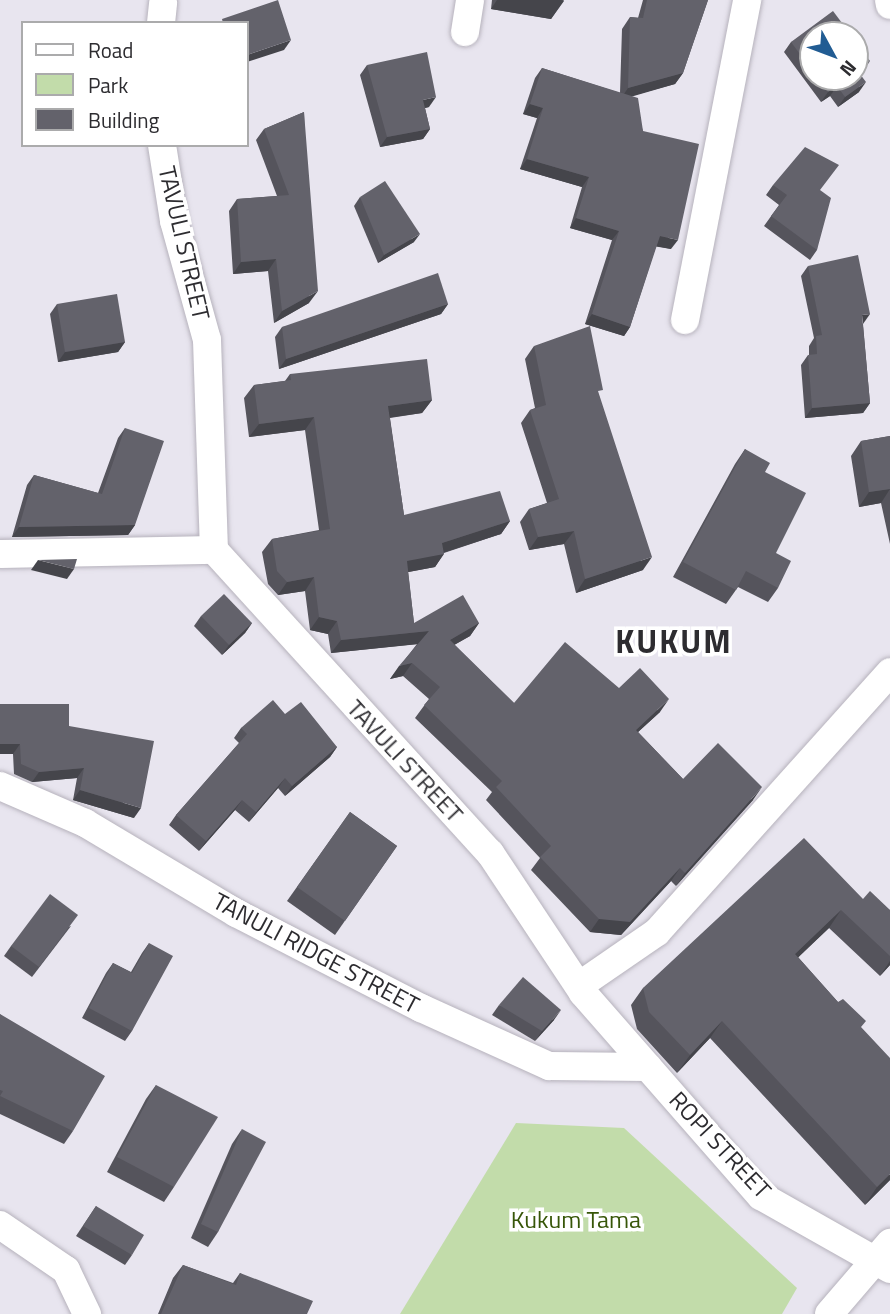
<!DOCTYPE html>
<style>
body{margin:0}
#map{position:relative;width:890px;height:1314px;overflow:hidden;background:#e8e5ef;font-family:"Titillium Web",sans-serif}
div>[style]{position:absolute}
.green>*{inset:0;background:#c2dcaa}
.roads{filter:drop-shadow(0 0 2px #b6b2bc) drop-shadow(0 0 2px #b6b2bc)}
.minor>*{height:28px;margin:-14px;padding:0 14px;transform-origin:14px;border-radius:14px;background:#fff}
.wall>*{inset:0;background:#55545c}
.shaded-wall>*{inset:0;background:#45454b}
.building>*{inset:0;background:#63626b}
span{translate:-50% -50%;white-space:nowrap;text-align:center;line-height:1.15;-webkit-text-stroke:7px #fff;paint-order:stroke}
.street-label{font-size:24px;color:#2d2c30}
.park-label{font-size:24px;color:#375608}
.district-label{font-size:32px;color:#2d2c30;font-weight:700;letter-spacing:2px}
.legend{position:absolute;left:21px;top:21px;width:228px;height:126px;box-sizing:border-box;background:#fff;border:2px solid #ababac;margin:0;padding:9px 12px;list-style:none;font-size:21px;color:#2d2c30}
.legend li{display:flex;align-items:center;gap:14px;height:35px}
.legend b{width:35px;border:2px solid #ababac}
.north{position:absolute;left:799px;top:21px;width:70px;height:70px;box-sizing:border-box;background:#fff;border:2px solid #ababac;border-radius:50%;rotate:131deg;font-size:19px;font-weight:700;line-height:28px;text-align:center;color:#2d2c30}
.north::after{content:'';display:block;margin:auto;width:24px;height:32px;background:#215c93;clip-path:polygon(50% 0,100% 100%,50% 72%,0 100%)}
</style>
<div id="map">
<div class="green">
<div style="clip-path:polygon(516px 1123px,624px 1128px,797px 1288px,782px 1314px,400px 1314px)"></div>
</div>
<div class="roads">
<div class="minor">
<div style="left:889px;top:0;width:5px;rotate:79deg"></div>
<div style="left:161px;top:23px;width:20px;rotate:-84deg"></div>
<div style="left:465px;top:32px;width:32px;rotate:-81deg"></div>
<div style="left:162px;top:145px;width:77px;rotate:81deg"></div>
<div style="left:174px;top:221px;width:123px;rotate:74.5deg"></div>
<div style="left:207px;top:340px;width:210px;rotate:88.1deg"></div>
<div style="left:214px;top:550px;width:410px;rotate:47.7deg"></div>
<div style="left:490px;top:853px;width:168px;rotate:56.4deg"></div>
<div style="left:583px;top:993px;width:270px;rotate:48.8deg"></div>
<div style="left:761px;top:1196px;width:148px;rotate:29.5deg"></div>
<div style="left:685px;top:320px;width:326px;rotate:-79deg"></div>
<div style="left:0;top:554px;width:214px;rotate:-1.1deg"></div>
<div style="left:0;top:786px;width:93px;rotate:23.5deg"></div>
<div style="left:85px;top:823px;width:176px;rotate:30.8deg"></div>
<div style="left:236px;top:913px;width:208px;rotate:27.2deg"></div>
<div style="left:421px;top:1008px;width:141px;rotate:24.4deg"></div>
<div style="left:549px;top:1066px;width:99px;rotate:0.6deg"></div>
<div style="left:580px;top:985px;width:93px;rotate:-34.5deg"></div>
<div style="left:657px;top:932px;width:349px;rotate:-48.1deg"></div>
<div style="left:0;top:1225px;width:80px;rotate:34.3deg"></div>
<div style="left:66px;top:1270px;width:49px;rotate:64.5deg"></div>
<div style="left:829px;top:1314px;width:94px;rotate:-49.3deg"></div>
</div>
</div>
<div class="wall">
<div style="clip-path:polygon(492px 0,564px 0,551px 19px,491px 9px)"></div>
<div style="clip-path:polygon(643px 0,708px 0,683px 73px,675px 84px,631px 96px,643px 131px,671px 249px,656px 246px,630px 327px,624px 336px,585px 324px,612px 240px,570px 228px,582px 187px,520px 169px,537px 118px,523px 114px,535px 78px,542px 68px,620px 93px,622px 29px,630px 17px,638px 18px)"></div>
<div style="clip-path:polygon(813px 35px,813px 77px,855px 77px,855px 41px,863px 71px,860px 74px,859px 92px,838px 107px,830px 96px,821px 102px,784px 52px,791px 42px)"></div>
<div style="clip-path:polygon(367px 65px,429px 107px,425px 108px,430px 129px,423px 139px,380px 147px,360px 75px)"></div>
<div style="clip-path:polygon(304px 112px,309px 303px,274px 323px,268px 271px,233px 274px,229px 211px,237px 199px,277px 196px,256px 140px,264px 129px)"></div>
<div style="clip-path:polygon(773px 185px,820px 190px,817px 250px,810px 260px,764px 226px,779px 205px,766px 195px)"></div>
<div style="clip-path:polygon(360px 197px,414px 242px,378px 263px,354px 206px)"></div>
<div style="clip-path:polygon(808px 266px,863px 324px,870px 403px,863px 413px,805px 418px,801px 365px,808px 355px,809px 355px,809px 346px,814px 338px,801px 276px)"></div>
<div style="clip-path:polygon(57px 304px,125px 342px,118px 352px,58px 362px,50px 314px)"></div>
<div style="clip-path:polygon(448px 304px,441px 314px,279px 369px,275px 337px,282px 327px)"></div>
<div style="clip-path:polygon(534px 346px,599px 396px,643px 570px,576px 593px,564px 544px,529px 550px,520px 522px,529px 509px,547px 503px,521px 423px,530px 410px,535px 408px,525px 359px)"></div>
<div style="clip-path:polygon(290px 374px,432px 400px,422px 413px,390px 418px,404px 515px,510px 521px,501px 534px,444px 553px,435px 567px,408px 572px,414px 623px,479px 623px,470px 636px,454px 645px,514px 703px,619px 688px,660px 712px,638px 732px,683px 779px,753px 800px,676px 886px,671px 881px,621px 935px,590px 932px,531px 870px,540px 858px,486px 800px,492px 792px,415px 718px,429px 699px,403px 676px,390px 679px,417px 644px,331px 653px,328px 634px,310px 630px,305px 591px,278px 595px,268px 584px,262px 552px,272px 539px,319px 530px,305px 430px,249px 437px,244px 398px,254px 385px,285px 381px)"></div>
<div style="clip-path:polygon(125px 428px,135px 525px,128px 535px,12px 537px,27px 485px,34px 475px,98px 493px,118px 438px)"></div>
<div style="clip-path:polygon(890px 436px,890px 544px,881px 503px,859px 507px,851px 456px,861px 441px)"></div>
<div style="clip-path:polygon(745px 449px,765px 472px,776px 553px,778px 588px,768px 602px,738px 587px,726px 604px,673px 577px,735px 464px)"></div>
<div style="clip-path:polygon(201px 616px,252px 623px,245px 633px,222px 655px,194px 626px)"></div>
<div style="clip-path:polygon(0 704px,69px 726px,134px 818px,73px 800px,77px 778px,32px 782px,14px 774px,13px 754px)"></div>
<div style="clip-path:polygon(285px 714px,337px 747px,330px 757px,285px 796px,278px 788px,249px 822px,235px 810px,199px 851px,169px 825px,176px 815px,239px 743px,234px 738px,241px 728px)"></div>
<div style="clip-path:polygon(350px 812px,397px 846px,335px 935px,287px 901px)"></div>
<div style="clip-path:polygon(863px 899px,890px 910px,890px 965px,880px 976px,829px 928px,798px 957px,861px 1028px,890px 1180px,865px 1205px,710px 1038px,677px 1073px,637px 1029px,631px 1005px,643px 988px)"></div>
<div style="clip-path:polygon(71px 926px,32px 977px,4px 956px,11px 946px)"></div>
<div style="clip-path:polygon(149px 943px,132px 1031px,125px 1041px,82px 1018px,106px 973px,113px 963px,131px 972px,142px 953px)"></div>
<div style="clip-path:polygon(499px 1005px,554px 1020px,535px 1041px,492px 1015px)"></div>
<div style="clip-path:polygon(0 1014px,73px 1131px,64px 1144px,0 1114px)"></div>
<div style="clip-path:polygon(156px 1085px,174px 1187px,164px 1202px,107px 1172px,146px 1099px)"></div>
<div style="clip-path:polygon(242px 1129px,218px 1232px,208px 1247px,191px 1238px,232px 1144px)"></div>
<div style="clip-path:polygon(96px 1206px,132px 1255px,125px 1265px,76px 1236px)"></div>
<div style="clip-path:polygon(183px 1265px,233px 1283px,240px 1273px,307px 1314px,158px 1314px,173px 1278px)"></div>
</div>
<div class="shaded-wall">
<div style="clip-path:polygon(497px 0,561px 0,564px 1px,551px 19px,491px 9px)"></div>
<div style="clip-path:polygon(291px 40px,284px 50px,247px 62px,247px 55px)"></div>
<div style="clip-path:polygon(870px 61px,863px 71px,855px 77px,857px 70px)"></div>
<div style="clip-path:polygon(683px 73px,675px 84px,620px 100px,628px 88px)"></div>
<div style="clip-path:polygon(866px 82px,859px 92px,838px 107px,845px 97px)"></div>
<div style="clip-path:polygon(837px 86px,830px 96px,821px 102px,828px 92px)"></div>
<div style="clip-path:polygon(436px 97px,429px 107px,416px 110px,423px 100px)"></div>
<div style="clip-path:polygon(530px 104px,543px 108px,537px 118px,523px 114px)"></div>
<div style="clip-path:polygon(430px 129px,423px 139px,380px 147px,387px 137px)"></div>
<div style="clip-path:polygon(527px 159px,589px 177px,582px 187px,520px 169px)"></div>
<div style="clip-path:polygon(576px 218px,619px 231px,612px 240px,570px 228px)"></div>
<div style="clip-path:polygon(420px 234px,414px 242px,378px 263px,384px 255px)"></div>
<div style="clip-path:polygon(660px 236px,678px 240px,671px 249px,653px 246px)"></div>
<div style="clip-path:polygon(276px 259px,268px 271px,233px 274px,241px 262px)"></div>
<div style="clip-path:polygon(318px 291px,309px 303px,274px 323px,282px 311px)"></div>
<div style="clip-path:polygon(448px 304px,441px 314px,279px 369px,286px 359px)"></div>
<div style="clip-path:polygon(592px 314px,630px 327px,624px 336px,585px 324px)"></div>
<div style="clip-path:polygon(870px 314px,863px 324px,862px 315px)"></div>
<div style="clip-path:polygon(125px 342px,118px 352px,58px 362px,65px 352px)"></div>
<div style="clip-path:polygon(432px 400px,422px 413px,379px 419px,388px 406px)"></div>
<div style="clip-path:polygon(870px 403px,863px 413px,805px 418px,812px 408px)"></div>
<div style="clip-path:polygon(314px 417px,305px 430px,249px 437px,259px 424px)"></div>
<div style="clip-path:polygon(890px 489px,881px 503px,859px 507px,869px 492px)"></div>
<div style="clip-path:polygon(510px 521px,501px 534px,436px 555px,444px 554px,435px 567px,398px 574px,407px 561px,442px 543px)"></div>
<div style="clip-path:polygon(135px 525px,128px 535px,12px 537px,19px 527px)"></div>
<div style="clip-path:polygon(574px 531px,564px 544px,529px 550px,538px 537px)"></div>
<div style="clip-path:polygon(652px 557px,643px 570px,576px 593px,585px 579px)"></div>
<div style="clip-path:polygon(38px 560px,74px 569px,67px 579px,31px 570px)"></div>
<div style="clip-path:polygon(314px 577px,305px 591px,278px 595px,287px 582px)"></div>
<div style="clip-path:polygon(319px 617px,337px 621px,328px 634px,310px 630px)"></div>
<div style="clip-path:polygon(252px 623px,245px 633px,222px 655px,229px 645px)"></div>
<div style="clip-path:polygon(479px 623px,470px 636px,440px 653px,450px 640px)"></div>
<div style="clip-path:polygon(429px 631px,419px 644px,331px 653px,341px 640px)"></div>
<div style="clip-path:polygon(412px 663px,403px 676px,390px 679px,399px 666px)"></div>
<div style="clip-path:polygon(669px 699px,660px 712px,626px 743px,636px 730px)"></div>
<div style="clip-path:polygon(0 744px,20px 744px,13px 754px,0 754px)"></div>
<div style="clip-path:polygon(337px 747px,330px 757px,285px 796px,292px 786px)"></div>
<div style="clip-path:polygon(84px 768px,77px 778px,32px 782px,39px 772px)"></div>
<div style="clip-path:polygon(285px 778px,278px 788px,249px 822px,256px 812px)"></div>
<div style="clip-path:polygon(762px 787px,753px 800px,676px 886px,685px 873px)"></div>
<div style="clip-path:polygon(80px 790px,141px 808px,134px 818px,73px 800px)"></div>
<div style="clip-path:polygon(242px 800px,235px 810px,199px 851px,206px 841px)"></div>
<div style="clip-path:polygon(680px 868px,671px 881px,621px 935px,590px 932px,599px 919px)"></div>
<div style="clip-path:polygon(841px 910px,829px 928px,783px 972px,795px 954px)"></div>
<div style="clip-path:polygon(890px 961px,890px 965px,880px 976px)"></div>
<div style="clip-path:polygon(561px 1010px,554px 1020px,535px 1041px,542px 1031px)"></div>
<div style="clip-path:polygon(722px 1021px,710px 1038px,677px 1073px,690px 1055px)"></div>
<div style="clip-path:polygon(890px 1174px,890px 1180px,865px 1205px,877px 1187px)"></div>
</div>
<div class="building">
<div style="clip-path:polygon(278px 0,291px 40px,247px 55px,247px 23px,223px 23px,222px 19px)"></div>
<div style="clip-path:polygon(647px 0,708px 0,683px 73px,628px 88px,630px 17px,643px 18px)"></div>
<div style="clip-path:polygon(833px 11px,851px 35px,813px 35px,813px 72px,791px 42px)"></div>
<div style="clip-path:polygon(855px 41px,870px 61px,857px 70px,866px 82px,845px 97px,837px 86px,828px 92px,817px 77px,855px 77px)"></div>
<div style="clip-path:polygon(427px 52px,436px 97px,423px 100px,430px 129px,387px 137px,367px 65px)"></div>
<div style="clip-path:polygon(542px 68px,638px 98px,643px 131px,699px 144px,678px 240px,660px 236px,630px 327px,592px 314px,619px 231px,576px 218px,589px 177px,527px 159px,543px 108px,530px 104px)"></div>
<div style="clip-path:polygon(304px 112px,318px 291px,282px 311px,276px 259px,241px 262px,237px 199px,289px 195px,264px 129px)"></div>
<div style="clip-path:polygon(805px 147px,839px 165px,820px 190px,831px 198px,817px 250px,771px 216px,787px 195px,773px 185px)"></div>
<div style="clip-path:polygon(385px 181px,420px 234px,384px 255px,360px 197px)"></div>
<div style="clip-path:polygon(858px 255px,870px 314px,862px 315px,870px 403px,812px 408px,808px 355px,817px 354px,816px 336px,822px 335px,808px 266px)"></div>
<div style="clip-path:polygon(438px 273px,448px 304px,286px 359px,282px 327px)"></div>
<div style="clip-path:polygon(117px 294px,125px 342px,65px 352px,57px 304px)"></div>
<div style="clip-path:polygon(590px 326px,603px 390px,598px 391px,652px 557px,585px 579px,574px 531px,538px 537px,529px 509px,559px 499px,530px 410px,546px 405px,534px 346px)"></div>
<div style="clip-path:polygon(427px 359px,432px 400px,388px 406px,404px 515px,500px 491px,510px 521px,442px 543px,444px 554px,407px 561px,414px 623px,463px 595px,479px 623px,450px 640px,514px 703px,565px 642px,619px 688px,640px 668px,669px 699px,636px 730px,683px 779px,718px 743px,762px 787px,685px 873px,680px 868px,630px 922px,599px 919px,540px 857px,551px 846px,496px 787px,502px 781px,424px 705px,440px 687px,412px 663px,399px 666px,429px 631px,341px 640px,337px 621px,319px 617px,314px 577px,287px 582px,277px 571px,272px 539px,330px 529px,314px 417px,259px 424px,254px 385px,291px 380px,290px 374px)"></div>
<div style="clip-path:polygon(125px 428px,164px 441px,135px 525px,19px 527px,34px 475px,102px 494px)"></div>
<div style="clip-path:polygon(890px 436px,890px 489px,869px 492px,861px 441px)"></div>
<div style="clip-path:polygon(745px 449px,770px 463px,765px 472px,806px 493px,776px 553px,791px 561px,778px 588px,746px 571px,736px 590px,683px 562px)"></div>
<div style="clip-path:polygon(77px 559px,74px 569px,38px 560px)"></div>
<div style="clip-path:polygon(224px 594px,252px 623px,229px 645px,201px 616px)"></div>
<div style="clip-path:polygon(273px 700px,285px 714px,301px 702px,337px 747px,292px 786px,285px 778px,256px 812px,242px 800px,206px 841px,176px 815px,247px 734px,241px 728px)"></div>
<div style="clip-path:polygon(0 704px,69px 704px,69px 726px,154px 741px,141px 808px,80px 790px,84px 768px,39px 772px,21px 764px,20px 744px,0 744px)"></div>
<div style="clip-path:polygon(350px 812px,397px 846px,345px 921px,297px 887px)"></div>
<div style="clip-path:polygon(804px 838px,863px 899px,870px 891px,890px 910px,890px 956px,841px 910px,795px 954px,838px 1002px,843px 999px,866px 1021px,861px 1027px,890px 1058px,890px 1174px,877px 1187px,722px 1021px,690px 1055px,649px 1012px,643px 988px)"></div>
<div style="clip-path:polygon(50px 894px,78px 915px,39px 967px,11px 946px)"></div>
<div style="clip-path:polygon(149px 943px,173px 956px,132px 1031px,89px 1008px,113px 963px,132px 973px)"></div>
<div style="clip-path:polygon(523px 977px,561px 1010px,542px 1031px,499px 1005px)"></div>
<div style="clip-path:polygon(0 1014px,105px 1076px,73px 1131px,0 1096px,3px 1091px,0 1090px)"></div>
<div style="clip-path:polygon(156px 1085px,218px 1117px,174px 1187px,117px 1157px)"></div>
<div style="clip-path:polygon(242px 1129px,266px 1142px,218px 1232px,201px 1224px)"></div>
<div style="clip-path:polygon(96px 1206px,144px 1235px,132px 1255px,83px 1226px)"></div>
<div style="clip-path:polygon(183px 1265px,236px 1285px,240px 1273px,313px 1301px,307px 1314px,161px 1314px)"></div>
</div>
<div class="street-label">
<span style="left:184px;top:243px;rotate:77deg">TAVULI STREET</span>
<span style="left:405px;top:761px;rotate:47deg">TAVULI STREET</span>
<span style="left:316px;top:953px;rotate:28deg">TANULI RIDGE STREET</span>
<span style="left:720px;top:1145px;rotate:47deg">ROPI STREET</span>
</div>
<div class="park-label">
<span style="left:576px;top:1220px">Kukum Tama</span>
</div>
<div class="district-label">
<span style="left:674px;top:641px">KUKUM</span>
</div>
<ul class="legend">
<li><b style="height:9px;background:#fff"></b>Road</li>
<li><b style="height:19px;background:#c2dcaa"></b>Park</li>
<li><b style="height:19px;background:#63626b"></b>Building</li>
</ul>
<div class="north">N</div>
</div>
